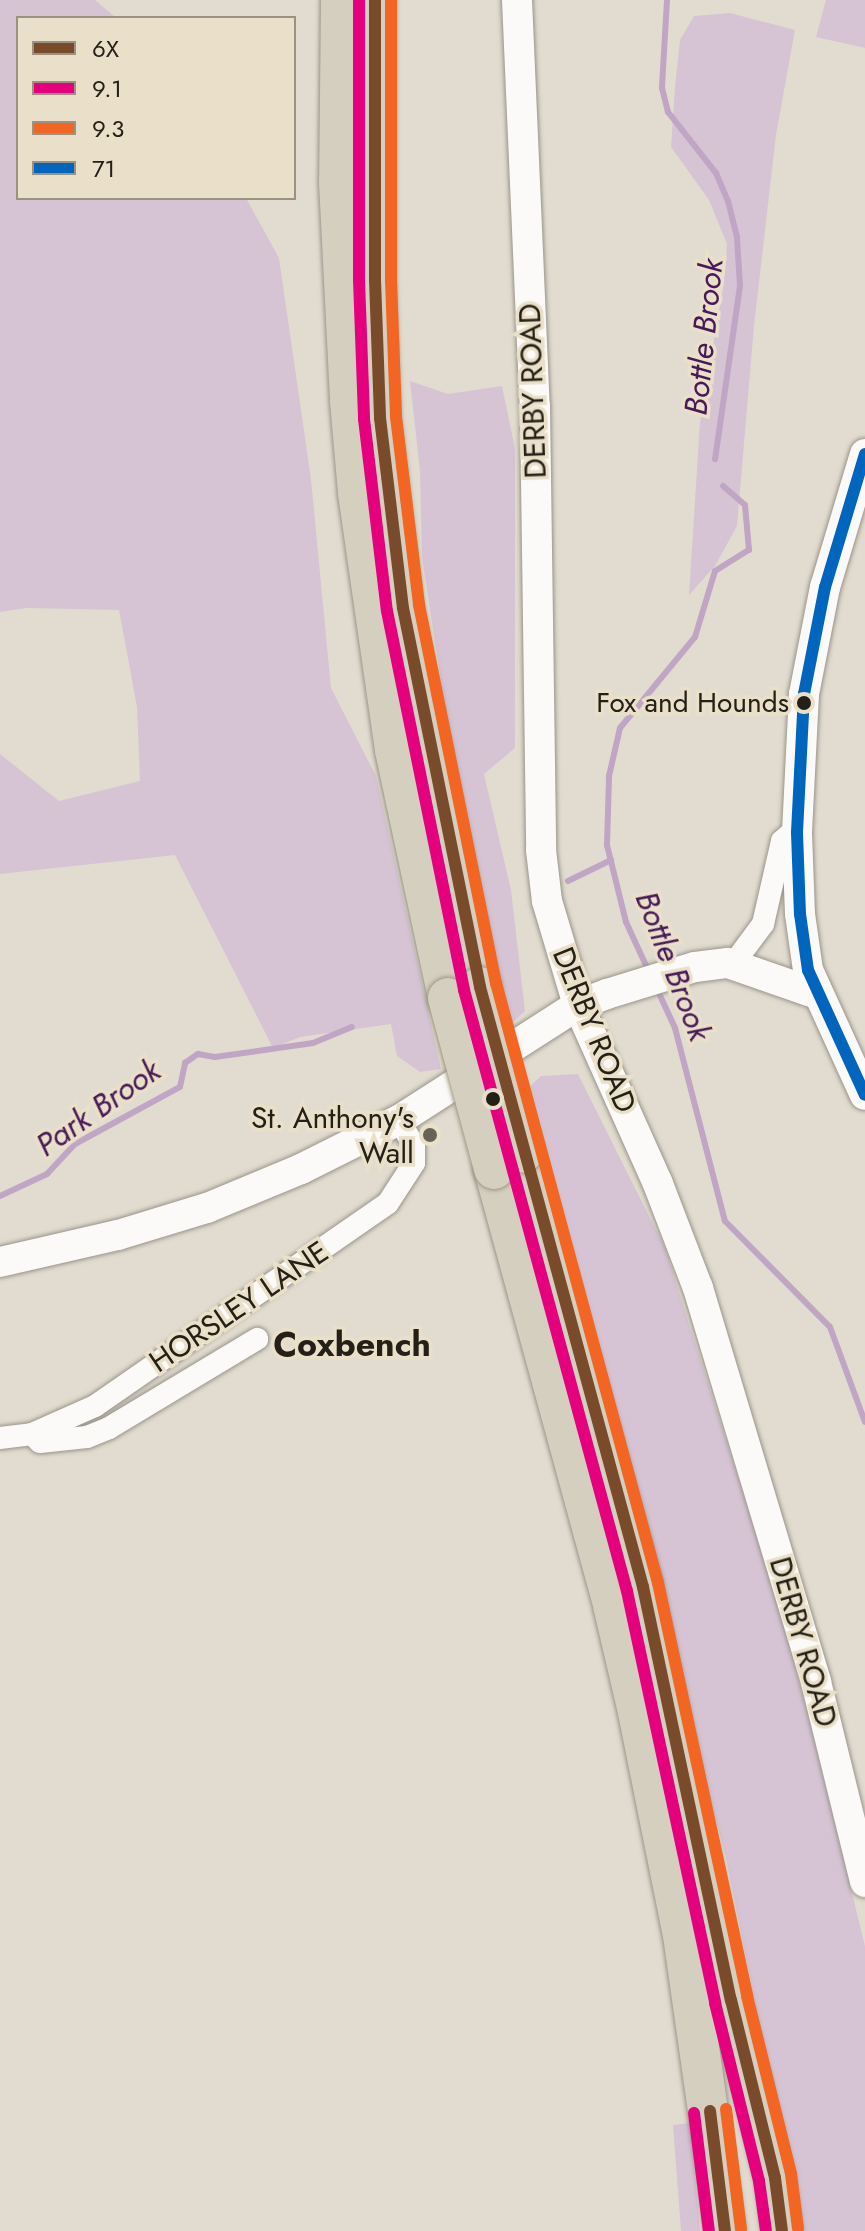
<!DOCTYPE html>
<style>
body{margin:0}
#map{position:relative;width:865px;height:2231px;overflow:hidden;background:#e2dcd0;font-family:Jost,sans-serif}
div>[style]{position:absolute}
.green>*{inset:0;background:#d6c4d5}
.stream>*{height:6px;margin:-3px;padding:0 3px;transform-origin:3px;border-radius:3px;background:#c0a5c5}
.roads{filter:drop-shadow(0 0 2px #99948b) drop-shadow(0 0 2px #99948b)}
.street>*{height:22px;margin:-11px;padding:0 11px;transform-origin:11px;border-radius:11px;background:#fbfaf8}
.secondary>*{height:30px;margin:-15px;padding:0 15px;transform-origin:15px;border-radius:15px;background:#fbfaf8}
.highway>*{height:40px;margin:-20px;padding:0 20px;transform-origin:20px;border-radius:20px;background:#d5cfc0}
.bridges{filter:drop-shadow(0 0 2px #a09784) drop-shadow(0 0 2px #a09784)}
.highway-bridge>*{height:40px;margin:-20px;padding:0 20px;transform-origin:20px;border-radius:20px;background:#d5cfc0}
.bus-1>*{height:12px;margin:-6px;padding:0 6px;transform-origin:6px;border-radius:6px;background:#7a4b2a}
.bus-2>*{height:12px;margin:-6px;padding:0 6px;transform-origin:6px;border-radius:6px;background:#e5007d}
.bus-3>*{height:12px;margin:-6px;padding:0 6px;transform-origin:6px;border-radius:6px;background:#f26522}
.bus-4>*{height:12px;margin:-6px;padding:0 6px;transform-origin:6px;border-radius:6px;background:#0065bd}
.dots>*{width:22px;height:22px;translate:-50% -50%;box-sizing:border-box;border:4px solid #eadfc8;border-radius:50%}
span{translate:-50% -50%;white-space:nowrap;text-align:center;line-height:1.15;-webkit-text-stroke:7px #eadfc8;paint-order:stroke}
.bus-label{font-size:28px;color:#242017}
.right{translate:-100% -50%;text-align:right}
.street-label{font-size:30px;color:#242017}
.poi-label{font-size:30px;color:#242017}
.water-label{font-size:32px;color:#471958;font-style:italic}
.quarter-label{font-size:34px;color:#242017;font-weight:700}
.legend{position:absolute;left:16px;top:16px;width:280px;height:184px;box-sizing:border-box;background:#eadfc8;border:2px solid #9b9381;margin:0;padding:10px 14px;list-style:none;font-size:24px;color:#242017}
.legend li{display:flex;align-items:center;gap:16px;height:40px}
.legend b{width:40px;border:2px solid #9b9381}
</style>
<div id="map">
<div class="green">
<div style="clip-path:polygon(0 0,95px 0,116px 18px,18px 18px,18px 198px,246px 198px,279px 258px,311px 479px,331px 688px,376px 776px,441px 1069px,420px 1072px,397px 1056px,391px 1024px,300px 1037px,273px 1048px,175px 855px,0 874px,0 754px,59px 801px,140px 781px,137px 707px,119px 610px,27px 608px,0 612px)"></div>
<div style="clip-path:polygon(826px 0,865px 0,865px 48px,816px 37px)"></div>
<div style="clip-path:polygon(730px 13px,795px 30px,776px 135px,754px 326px,737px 526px,715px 566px,689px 595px,700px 422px,724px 282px,727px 244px,709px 200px,671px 147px,675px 87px,680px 40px,694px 16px)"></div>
<div style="clip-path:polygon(410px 381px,448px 394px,502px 386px,515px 449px,515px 748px,484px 774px,511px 890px,525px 1011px,511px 1024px,455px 771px,422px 557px,420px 471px)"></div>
<div style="clip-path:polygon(578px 1074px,665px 1248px,783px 1619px,819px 1759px,865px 1946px,865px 2231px,795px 2231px,767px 2063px,726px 1858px,526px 1090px,541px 1076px)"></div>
<div style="clip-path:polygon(690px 2123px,700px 2231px,681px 2231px,673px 2125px)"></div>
</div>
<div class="stream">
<div style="left:667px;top:0;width:88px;rotate:93.3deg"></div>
<div style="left:662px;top:88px;width:25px;rotate:76deg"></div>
<div style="left:668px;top:112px;width:78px;rotate:51.8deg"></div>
<div style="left:716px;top:173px;width:30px;rotate:67deg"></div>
<div style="left:728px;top:201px;width:38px;rotate:76deg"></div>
<div style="left:737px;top:238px;width:48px;rotate:86.4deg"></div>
<div style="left:740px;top:286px;width:175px;rotate:98.2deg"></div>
<div style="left:568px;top:881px;width:48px;rotate:-26deg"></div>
<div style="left:649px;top:972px;width:55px;rotate:-114.7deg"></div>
<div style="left:626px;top:922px;width:79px;rotate:-103.9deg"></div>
<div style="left:607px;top:845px;width:69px;rotate:-88.3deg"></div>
<div style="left:609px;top:776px;width:49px;rotate:-77.1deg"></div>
<div style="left:620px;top:728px;width:118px;rotate:-50.5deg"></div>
<div style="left:695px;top:637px;width:69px;rotate:-73.1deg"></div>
<div style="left:715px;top:571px;width:40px;rotate:-32deg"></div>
<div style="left:749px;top:550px;width:45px;rotate:-95.1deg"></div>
<div style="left:745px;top:505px;width:29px;rotate:-139deg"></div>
<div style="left:657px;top:989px;width:43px;rotate:65.2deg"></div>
<div style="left:675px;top:1028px;width:199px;rotate:75.5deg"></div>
<div style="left:725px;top:1221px;width:149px;rotate:45.3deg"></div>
<div style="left:830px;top:1327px;width:101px;rotate:69.8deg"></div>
<div style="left:0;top:1196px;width:52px;rotate:-25.1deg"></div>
<div style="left:47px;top:1174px;width:41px;rotate:-47deg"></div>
<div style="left:75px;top:1144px;width:119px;rotate:-28.5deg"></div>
<div style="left:180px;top:1087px;width:25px;rotate:-78deg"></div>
<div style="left:185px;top:1063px;width:16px;rotate:-35deg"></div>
<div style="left:198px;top:1054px;width:17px;rotate:10deg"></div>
<div style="left:215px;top:1057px;width:99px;rotate:-8.1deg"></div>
<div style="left:313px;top:1043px;width:42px;rotate:-22.3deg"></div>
</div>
<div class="roads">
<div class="street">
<div style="left:734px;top:963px;width:49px;rotate:-53.4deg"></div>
<div style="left:763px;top:924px;width:85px;rotate:-77.1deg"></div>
<div style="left:782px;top:841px;width:11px;rotate:-41deg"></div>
<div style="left:790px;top:834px;width:7px;rotate:-8deg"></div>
<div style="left:32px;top:1434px;width:11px;rotate:45deg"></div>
<div style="left:40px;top:1442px;width:47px;rotate:-6.1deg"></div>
<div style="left:87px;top:1437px;width:24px;rotate:-22deg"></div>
<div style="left:109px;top:1428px;width:173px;rotate:-31deg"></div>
<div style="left:0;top:1438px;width:32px;rotate:-7deg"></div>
<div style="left:32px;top:1434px;width:69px;rotate:-24deg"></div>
<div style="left:95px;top:1406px;width:356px;rotate:-34.7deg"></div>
<div style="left:388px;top:1203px;width:48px;rotate:-57deg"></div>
<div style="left:414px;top:1163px;width:17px;rotate:-90deg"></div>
<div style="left:414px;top:1146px;width:30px;rotate:-120deg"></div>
</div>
<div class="secondary">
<div style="left:517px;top:0;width:406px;rotate:87.5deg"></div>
<div style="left:535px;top:406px;width:444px;rotate:89.2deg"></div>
<div style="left:541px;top:850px;width:51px;rotate:83.3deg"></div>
<div style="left:547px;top:901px;width:109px;rotate:73.4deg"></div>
<div style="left:578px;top:1005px;width:196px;rotate:65.9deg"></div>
<div style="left:658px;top:1184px;width:111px;rotate:69deg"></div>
<div style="left:698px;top:1288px;width:411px;rotate:73.3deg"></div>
<div style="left:816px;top:1682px;width:206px;rotate:76.2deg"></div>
<div style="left:865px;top:454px;width:139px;rotate:106.7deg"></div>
<div style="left:825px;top:587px;width:109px;rotate:101.1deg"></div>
<div style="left:804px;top:694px;width:139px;rotate:92.9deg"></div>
<div style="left:797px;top:833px;width:81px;rotate:87.9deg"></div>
<div style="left:800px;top:914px;width:57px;rotate:81.9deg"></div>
<div style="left:808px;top:970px;width:137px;rotate:65.5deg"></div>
<div style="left:0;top:1262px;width:121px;rotate:-12.9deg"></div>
<div style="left:118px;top:1235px;width:93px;rotate:-16.9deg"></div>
<div style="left:207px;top:1208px;width:102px;rotate:-22.5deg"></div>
<div style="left:301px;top:1169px;width:110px;rotate:-26.6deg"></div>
<div style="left:399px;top:1120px;width:213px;rotate:-32.7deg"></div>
<div style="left:578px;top:1005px;width:31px;rotate:-21deg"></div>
<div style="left:607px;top:994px;width:92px;rotate:-17.1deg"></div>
<div style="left:695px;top:967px;width:33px;rotate:-7deg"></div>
<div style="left:728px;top:963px;width:94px;rotate:19.2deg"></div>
</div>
<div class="highway">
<div style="left:341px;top:0;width:182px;rotate:90.6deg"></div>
<div style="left:339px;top:182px;width:219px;rotate:87.1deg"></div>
<div style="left:350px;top:401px;width:92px;rotate:85deg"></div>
<div style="left:358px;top:493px;width:260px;rotate:81.8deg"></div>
<div style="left:395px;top:750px;width:254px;rotate:77.9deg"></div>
<div style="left:375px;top:0;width:280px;rotate:90deg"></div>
<div style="left:375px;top:280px;width:138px;rotate:87.9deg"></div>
<div style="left:380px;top:418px;width:191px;rotate:83.1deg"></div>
<div style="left:403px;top:608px;width:387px;rotate:78.5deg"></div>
<div style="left:523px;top:1153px;width:450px;rotate:74.5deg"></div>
<div style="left:643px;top:1587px;width:422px;rotate:78deg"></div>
<div style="left:731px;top:2000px;width:183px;rotate:76.1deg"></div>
<div style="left:775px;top:2178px;width:53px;rotate:82.5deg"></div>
<div style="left:494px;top:1169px;width:452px;rotate:74.7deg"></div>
<div style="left:613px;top:1605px;width:110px;rotate:76.8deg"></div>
<div style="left:638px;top:1712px;width:227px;rotate:78.6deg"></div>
<div style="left:683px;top:1935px;width:299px;rotate:81.9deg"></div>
</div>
</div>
<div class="bridges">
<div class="highway-bridge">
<div style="left:480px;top:987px;width:171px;rotate:75.5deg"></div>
<div style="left:448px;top:998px;width:177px;rotate:74.9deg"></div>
</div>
</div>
<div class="bus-1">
<div style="left:375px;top:0;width:280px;rotate:90deg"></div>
<div style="left:375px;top:280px;width:138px;rotate:87.9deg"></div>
<div style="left:380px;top:418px;width:191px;rotate:83.1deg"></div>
<div style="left:403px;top:608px;width:387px;rotate:78.5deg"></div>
<div style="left:480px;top:987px;width:622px;rotate:74.8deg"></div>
<div style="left:643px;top:1587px;width:422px;rotate:78deg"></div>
<div style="left:731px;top:2000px;width:183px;rotate:76.1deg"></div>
<div style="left:775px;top:2178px;width:53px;rotate:82.5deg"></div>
<div style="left:710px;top:2111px;width:121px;rotate:82.9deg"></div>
</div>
<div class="bus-2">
<div style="left:359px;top:0;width:280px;rotate:90deg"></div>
<div style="left:359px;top:280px;width:139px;rotate:87.9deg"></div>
<div style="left:364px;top:419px;width:193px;rotate:83.2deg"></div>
<div style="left:387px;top:611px;width:387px;rotate:78.5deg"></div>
<div style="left:464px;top:990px;width:623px;rotate:74.83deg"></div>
<div style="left:627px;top:1591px;width:421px;rotate:77.9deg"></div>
<div style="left:715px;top:2003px;width:183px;rotate:76.1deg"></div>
<div style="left:759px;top:2181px;width:50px;rotate:82deg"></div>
<div style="left:694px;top:2113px;width:119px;rotate:82.8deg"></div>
</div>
<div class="bus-3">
<div style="left:391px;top:0;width:280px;rotate:90deg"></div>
<div style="left:391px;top:280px;width:137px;rotate:87.9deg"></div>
<div style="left:396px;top:417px;width:189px;rotate:83deg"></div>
<div style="left:419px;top:605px;width:386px;rotate:78.5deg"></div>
<div style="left:496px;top:983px;width:621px;rotate:74.89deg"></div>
<div style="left:658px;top:1583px;width:422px;rotate:77.8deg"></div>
<div style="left:747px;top:1996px;width:183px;rotate:76.1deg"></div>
<div style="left:791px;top:2174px;width:55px;rotate:82.7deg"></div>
<div style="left:726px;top:2109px;width:121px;rotate:82.9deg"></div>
</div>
<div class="bus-4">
<div style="left:865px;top:454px;width:139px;rotate:106.7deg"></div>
<div style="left:825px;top:587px;width:109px;rotate:101.1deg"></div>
<div style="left:804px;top:694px;width:139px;rotate:92.9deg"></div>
<div style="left:797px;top:833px;width:81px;rotate:87.9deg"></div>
<div style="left:800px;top:914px;width:57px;rotate:81.9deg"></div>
<div style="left:808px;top:970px;width:137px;rotate:65.5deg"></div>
</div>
<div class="dots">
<div style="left:804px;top:703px;background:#242017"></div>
<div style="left:493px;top:1099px;background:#242017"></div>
<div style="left:430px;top:1135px;background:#666258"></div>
</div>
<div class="bus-label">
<span class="right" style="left:789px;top:703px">Fox and Hounds</span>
</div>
<div class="street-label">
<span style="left:533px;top:391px;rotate:-92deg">DERBY ROAD</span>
<span style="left:594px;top:1030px;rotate:68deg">DERBY ROAD</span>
<span style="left:239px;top:1307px;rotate:-34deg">HORSLEY LANE</span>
<span style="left:803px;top:1642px;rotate:74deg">DERBY ROAD</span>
</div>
<div class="poi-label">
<span class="right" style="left:414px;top:1135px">St. Anthony's<br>Wall</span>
</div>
<div class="water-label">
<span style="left:704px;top:337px;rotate:-84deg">Bottle Brook</span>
<span style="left:673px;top:966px;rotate:69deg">Bottle Brook</span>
<span style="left:98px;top:1108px;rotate:-35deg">Park Brook</span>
</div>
<div class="quarter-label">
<span style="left:352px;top:1345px">Coxbench</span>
</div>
<ul class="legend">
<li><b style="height:10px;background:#7a4b2a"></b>6X</li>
<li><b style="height:10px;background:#e5007d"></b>9.1</li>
<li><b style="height:10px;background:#f26522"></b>9.3</li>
<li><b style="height:10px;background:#0065bd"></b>71</li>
</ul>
</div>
